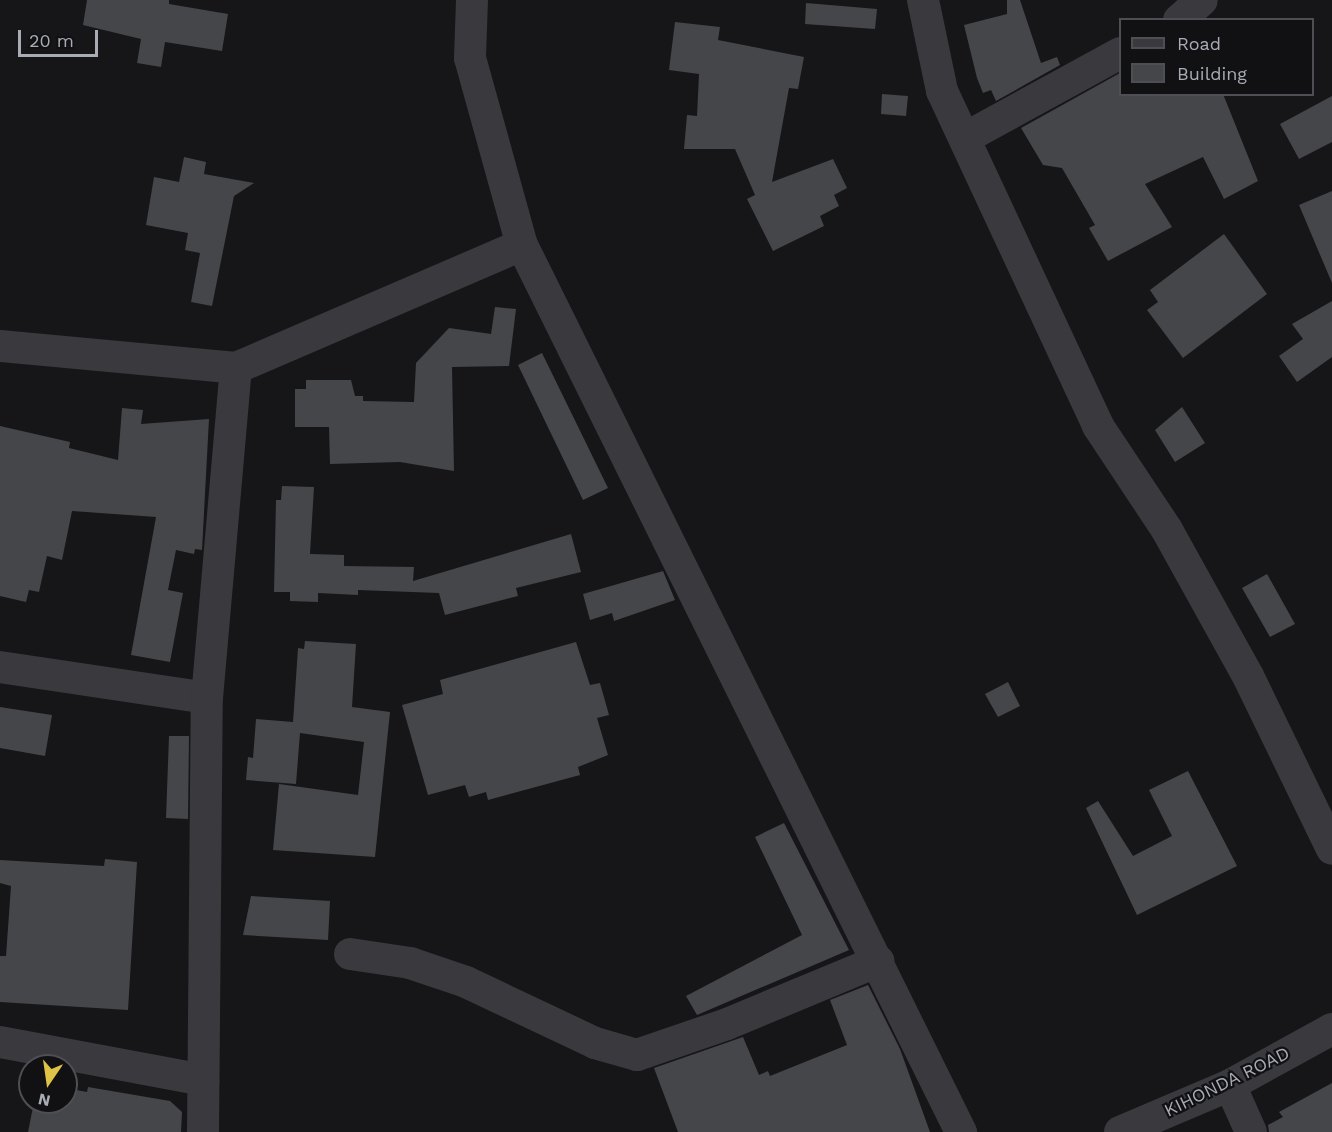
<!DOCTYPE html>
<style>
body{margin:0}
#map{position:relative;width:1332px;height:1132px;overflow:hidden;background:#161618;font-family:"Work Sans",sans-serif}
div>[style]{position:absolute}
.building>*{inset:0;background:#45464a}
.minor>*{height:32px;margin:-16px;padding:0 16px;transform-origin:16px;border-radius:16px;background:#39393e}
span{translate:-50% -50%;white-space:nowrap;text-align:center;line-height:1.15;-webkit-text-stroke:4.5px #111113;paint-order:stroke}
.street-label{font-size:18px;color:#a9abb6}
.legend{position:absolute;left:1119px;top:18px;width:195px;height:78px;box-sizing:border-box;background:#111113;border:2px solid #4e4f54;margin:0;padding:8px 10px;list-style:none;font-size:18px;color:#a9abb6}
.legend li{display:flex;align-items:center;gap:12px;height:30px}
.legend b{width:30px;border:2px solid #4e4f54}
.north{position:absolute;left:18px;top:1054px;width:60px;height:60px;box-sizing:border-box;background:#111113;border:2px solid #4e4f54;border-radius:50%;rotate:193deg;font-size:16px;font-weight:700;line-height:24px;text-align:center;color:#a9abb6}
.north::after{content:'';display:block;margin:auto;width:21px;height:27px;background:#dfc346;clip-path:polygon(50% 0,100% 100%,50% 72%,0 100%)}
.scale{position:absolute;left:18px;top:30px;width:80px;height:27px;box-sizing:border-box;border:3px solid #a9abb6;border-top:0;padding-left:8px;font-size:18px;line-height:21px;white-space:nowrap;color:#a9abb6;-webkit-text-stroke:4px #111113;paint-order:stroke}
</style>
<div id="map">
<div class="building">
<div style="clip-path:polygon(87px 0,169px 0,169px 4px,228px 14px,222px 51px,165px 42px,161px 67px,137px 63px,141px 39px,83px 25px)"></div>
<div style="clip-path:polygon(1007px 0,1020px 0,1041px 63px,1057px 57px,1060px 65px,996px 101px,991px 90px,983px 93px,977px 78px,964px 25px,1007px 14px)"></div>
<div style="clip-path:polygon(806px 3px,877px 9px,875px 29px,805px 24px)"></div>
<div style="clip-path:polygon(675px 22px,720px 27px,718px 40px,804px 57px,798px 89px,789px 88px,772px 182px,833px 159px,847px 188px,834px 195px,839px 206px,820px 216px,824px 226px,773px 251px,747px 199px,755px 195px,735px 149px,684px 149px,687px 115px,697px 116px,699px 74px,669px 70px)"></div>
<div style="clip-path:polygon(1120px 73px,1120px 94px,1223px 94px,1258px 181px,1224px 199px,1203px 157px,1145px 184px,1172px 227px,1108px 261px,1089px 228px,1095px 225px,1062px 168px,1043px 165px,1021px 128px)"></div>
<div style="clip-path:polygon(882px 94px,908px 96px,906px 116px,881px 114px)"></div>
<div style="clip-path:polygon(1332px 96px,1332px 142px,1299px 159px,1280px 124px)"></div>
<div style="clip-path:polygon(184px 157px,206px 162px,204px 174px,254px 183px,234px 196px,212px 306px,191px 302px,200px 253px,185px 250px,188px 233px,146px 225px,154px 177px,179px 182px)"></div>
<div style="clip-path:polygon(1332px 191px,1332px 283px,1299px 205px)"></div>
<div style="clip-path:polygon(1224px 234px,1267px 294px,1183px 358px,1147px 310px,1158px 302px,1150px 290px)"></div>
<div style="clip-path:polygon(1332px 301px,1332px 357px,1297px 382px,1279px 356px,1303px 339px,1292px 324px)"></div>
<div style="clip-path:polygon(495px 307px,516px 309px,509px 366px,452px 367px,454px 471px,400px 462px,330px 464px,329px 427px,295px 427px,295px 389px,306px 389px,306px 380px,351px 380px,355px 396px,363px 396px,363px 401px,414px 402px,416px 363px,449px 328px,491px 334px)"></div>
<div style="clip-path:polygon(542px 353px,608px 488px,583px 500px,518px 365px)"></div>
<div style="clip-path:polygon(1182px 407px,1205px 443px,1175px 462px,1155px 430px)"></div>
<div style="clip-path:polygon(122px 408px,143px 410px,141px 424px,209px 419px,202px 550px,195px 549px,194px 554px,176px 550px,168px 590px,183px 593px,170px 662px,131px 655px,156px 517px,72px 511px,62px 560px,47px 556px,39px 592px,29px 590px,26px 602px,0 596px,0 426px,70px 442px,69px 448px,118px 460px)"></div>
<div style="clip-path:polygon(282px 486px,314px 487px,310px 554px,344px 555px,344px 566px,414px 567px,413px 581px,571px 534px,581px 572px,516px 588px,518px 596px,445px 615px,439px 593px,358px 590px,358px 595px,318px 593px,318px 602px,290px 601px,290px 592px,274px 592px,276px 500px,281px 500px)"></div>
<div style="clip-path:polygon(663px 571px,675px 600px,614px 621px,612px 613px,590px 620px,583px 594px)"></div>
<div style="clip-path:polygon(1267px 574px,1295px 624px,1270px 637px,1242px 588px)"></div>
<div style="clip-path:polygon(305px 641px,356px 644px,352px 707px,390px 712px,375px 857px,273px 850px,279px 784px,358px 795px,364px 742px,300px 733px,296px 784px,246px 780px,248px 757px,253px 758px,256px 719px,293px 722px,298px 648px,304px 649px)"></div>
<div style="clip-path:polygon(576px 642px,590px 685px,600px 683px,609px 715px,597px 718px,608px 755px,578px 767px,580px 775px,488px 800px,486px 792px,469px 797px,465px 785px,428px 795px,402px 705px,443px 694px,440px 680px)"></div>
<div style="clip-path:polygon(1008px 682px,1020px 706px,998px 717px,985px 694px)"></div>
<div style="clip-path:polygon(0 707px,52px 715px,45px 756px,0 748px)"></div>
<div style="clip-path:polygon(169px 736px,189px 736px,188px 819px,166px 818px)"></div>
<div style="clip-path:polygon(1188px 771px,1237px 866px,1137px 915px,1086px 808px,1098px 801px,1133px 856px,1172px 836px,1149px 790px)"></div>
<div style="clip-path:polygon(784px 823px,849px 950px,697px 1015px,686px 996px,802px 935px,755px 837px)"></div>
<div style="clip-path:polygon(105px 859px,137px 862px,128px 1010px,0 1002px,0 956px,6px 956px,11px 886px,0 883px,0 860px,104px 866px)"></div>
<div style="clip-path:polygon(251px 896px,330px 901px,328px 940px,243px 935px)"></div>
<div style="clip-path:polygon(868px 985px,900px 1049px,930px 1132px,678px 1132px,654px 1068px,743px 1037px,759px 1075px,768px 1071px,770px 1076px,847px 1045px,830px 1000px)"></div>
<div style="clip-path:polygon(1332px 1083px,1332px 1132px,1269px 1132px,1268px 1125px,1283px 1117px,1279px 1112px)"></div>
<div style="clip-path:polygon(88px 1087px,170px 1101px,182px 1112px,181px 1132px,28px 1132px,34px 1102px,66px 1102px,66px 1088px,87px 1092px)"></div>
</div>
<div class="minor">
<div style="left:472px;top:0;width:58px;rotate:92deg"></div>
<div style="left:470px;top:58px;width:194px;rotate:74.5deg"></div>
<div style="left:522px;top:245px;width:990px;rotate:63.67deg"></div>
<div style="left:923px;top:0;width:93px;rotate:78.2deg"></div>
<div style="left:942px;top:91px;width:370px;rotate:65deg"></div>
<div style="left:1098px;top:426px;width:125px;rotate:56.4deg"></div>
<div style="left:1167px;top:530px;width:167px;rotate:61deg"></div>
<div style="left:1248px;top:676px;width:192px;rotate:64.1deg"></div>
<div style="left:1179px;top:20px;width:30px;rotate:-41deg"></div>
<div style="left:965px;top:138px;width:177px;rotate:-28.7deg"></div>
<div style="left:0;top:346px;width:237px;rotate:5.3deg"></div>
<div style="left:236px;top:368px;width:311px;rotate:-23.3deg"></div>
<div style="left:0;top:667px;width:209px;rotate:8.5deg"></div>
<div style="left:350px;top:954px;width:61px;rotate:8.5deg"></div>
<div style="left:410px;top:963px;width:59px;rotate:18.7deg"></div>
<div style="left:466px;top:982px;width:143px;rotate:25.3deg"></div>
<div style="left:595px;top:1043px;width:44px;rotate:15.9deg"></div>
<div style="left:637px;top:1055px;width:95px;rotate:-19deg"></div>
<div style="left:727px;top:1024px;width:164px;rotate:-22.6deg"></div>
<div style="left:0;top:1042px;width:207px;rotate:10.6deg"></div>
<div style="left:1230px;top:1085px;width:51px;rotate:65.9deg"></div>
<div style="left:203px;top:1132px;width:434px;rotate:-89.5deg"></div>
<div style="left:207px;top:698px;width:331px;rotate:-85deg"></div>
<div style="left:1120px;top:1132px;width:120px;rotate:-23.1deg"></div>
<div style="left:1230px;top:1085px;width:116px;rotate:-28.8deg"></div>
</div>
<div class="street-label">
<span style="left:1227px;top:1082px;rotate:-26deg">KIHONDA ROAD</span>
</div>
<ul class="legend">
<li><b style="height:8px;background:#39393e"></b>Road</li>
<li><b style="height:16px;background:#45464a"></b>Building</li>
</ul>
<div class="north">N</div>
<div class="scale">20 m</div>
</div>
